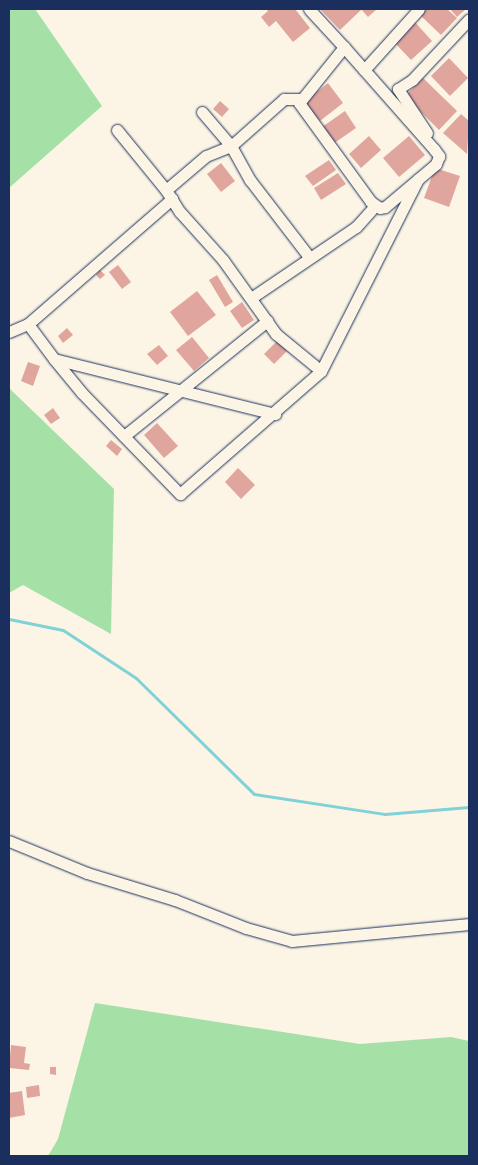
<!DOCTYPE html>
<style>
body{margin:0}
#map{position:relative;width:478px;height:1165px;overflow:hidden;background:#fcf5e5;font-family:"Architects Daughter",sans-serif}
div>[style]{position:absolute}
.green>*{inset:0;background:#a5e1a7}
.stream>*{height:3px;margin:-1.5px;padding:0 1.5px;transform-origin:1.5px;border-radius:1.5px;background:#80d2d7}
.building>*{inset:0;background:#e0a69d}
.roads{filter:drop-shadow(0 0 1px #1b2f5e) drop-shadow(0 0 1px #1b2f5e)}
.minor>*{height:11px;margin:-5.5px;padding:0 5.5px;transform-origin:5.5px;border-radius:5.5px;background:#fcf5e5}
span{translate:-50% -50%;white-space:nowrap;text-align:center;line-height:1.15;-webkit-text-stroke:4.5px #fcf5e5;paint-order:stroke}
.frame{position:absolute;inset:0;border:10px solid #1b2f5e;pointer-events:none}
</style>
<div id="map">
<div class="green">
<div style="clip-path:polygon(9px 9px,35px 9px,102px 106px,9px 188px)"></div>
<div style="clip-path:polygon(9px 388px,114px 489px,111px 634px,23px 585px,9px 593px)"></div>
<div style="clip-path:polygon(95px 1003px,360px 1044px,451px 1037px,469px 1041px,469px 1156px,48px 1156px,58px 1139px)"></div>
</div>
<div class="stream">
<div style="left:9px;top:619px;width:55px;rotate:11.5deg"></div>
<div style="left:63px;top:630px;width:87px;rotate:33.3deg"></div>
<div style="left:136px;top:678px;width:165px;rotate:44.5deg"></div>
<div style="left:254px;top:794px;width:133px;rotate:8.7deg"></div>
<div style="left:385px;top:814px;width:84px;rotate:-4.8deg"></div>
</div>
<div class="building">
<div style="clip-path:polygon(266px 9px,295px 9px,310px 28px,293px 42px,276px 21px,269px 27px,261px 17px,268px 11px)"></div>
<div style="clip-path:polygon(320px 9px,359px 9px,361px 10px,340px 30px)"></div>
<div style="clip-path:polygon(361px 9px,377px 9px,368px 17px)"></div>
<div style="clip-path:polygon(426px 9px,447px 9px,457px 18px,441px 35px,420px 15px)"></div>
<div style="clip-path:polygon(450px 9px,466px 9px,457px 17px)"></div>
<div style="clip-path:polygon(414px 21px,432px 41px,411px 60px,393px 41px)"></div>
<div style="clip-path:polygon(449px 58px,468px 78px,450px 96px,431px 76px)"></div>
<div style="clip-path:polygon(423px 78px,457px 111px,439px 130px,405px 96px)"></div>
<div style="clip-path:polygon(328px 83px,343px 103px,320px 121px,304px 102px)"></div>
<div style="clip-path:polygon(220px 101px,229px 109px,222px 117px,213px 109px)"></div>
<div style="clip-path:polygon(345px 111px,356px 128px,333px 144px,322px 127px)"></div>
<div style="clip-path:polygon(461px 114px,469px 121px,467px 154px,443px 133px)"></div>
<div style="clip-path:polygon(369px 136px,381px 150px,361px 168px,349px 154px)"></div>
<div style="clip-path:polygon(409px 136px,425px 155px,399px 177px,383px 158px)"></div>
<div style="clip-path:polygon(329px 160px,336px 170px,313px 186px,305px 176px)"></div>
<div style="clip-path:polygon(221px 163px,235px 181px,221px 192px,207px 174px)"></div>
<div style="clip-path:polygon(435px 168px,460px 176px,449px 207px,424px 198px)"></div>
<div style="clip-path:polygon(338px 173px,346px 184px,321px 200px,314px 188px)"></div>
<div style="clip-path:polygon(118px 265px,131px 282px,122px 289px,109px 272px)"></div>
<div style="clip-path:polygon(100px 270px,105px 275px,100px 279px,96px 275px)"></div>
<div style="clip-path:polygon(217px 275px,233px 302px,225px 307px,209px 280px)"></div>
<div style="clip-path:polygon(197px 291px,216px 315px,188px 336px,170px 312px)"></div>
<div style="clip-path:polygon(242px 302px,254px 320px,242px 328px,230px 311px)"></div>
<div style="clip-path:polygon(67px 328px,73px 335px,63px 343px,58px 336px)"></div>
<div style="clip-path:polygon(192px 337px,209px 358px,194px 371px,176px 350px)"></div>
<div style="clip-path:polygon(277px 341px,287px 351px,274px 364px,264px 354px)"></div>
<div style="clip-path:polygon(159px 345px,168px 356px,157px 365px,147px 354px)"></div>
<div style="clip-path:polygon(28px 362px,40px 366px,33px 386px,21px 381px)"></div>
<div style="clip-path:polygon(53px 408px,60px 418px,51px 424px,44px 415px)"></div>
<div style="clip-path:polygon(157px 423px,178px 446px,164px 458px,144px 435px)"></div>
<div style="clip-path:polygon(111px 440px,122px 449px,117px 456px,106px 446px)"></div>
<div style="clip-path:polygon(238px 468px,255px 485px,241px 499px,225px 482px)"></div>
<div style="clip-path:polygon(11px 1045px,26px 1047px,24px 1063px,30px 1064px,29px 1070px,9px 1068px)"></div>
<div style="clip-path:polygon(50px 1067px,56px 1067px,56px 1075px,50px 1074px)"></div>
<div style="clip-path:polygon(39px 1085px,40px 1096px,27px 1098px,26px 1087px)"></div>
<div style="clip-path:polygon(22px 1091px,25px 1115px,9px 1118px,9px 1093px)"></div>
</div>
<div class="roads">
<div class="minor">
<div style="left:309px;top:9px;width:52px;rotate:47.4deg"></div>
<div style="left:344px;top:47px;width:136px;rotate:48.6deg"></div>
<div style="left:434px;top:149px;width:9px;rotate:54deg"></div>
<div style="left:439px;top:156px;width:9px;rotate:111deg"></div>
<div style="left:436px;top:164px;width:67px;rotate:139.9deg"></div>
<div style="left:385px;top:207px;width:5px;rotate:169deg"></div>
<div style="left:380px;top:208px;width:11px;rotate:-146deg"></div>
<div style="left:371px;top:202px;width:122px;rotate:-126deg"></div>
<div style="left:299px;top:103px;width:72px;rotate:-51.2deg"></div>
<div style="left:364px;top:70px;width:82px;rotate:-48deg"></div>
<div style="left:202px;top:112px;width:45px;rotate:49.5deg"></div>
<div style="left:231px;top:146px;width:39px;rotate:61deg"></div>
<div style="left:250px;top:180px;width:97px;rotate:52.5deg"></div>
<div style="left:117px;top:130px;width:77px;rotate:50.8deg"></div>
<div style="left:166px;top:190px;width:26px;rotate:58deg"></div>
<div style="left:180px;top:212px;width:64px;rotate:48.1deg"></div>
<div style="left:223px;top:260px;width:91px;rotate:54.4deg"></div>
<div style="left:276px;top:334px;width:58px;rotate:39.4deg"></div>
<div style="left:427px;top:133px;width:53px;rotate:-123.4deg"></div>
<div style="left:398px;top:89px;width:17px;rotate:-33deg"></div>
<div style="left:412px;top:80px;width:83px;rotate:-46.9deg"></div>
<div style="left:166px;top:190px;width:52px;rotate:-40.4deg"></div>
<div style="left:206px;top:156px;width:27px;rotate:-22deg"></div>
<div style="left:231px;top:146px;width:71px;rotate:-41.6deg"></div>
<div style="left:284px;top:99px;width:16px"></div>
<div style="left:251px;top:298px;width:127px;rotate:-34.1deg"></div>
<div style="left:356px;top:227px;width:28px;rotate:-48deg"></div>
<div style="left:28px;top:324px;width:191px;rotate:-41deg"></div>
<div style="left:9px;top:332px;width:21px;rotate:-23deg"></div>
<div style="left:28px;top:324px;width:44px;rotate:53.4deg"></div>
<div style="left:54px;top:359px;width:228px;rotate:14deg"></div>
<div style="left:54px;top:359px;width:44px;rotate:50.5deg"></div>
<div style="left:82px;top:393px;width:141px;rotate:45.9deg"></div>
<div style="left:180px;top:494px;width:187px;rotate:-41.1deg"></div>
<div style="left:321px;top:371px;width:215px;rotate:-63.2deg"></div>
<div style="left:124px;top:436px;width:184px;rotate:-38.8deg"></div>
<div style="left:9px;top:841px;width:84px;rotate:22.3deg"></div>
<div style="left:87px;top:873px;width:92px;rotate:17.1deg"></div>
<div style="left:175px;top:900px;width:76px;rotate:21.5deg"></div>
<div style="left:246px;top:928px;width:48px;rotate:15.8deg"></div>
<div style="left:292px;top:941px;width:178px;rotate:-5.5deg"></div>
</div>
</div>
<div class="frame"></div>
</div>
